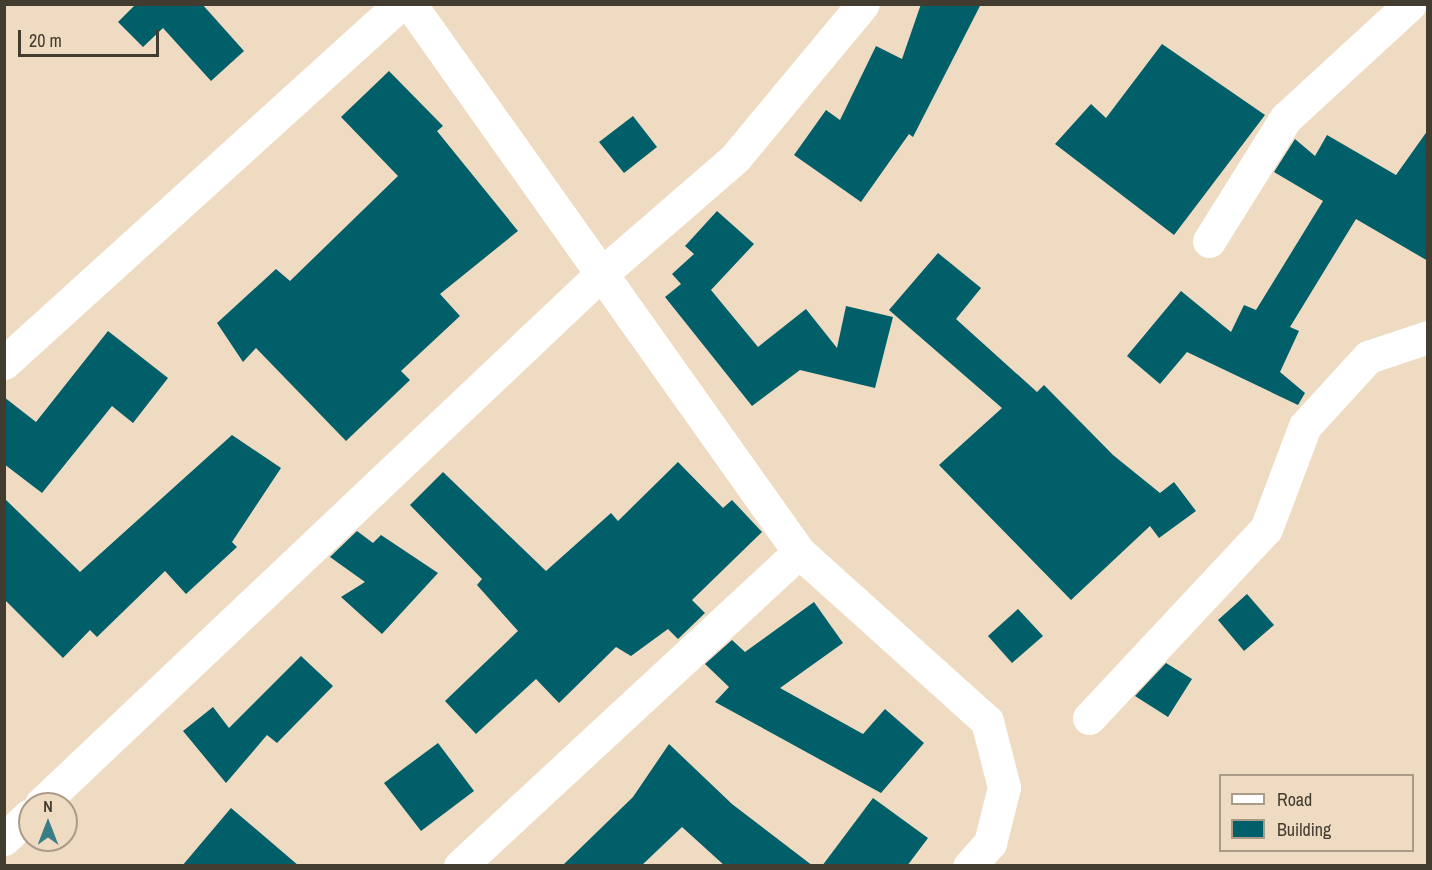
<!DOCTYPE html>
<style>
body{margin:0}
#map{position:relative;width:1432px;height:870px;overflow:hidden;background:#efdbc2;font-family:"Archivo Narrow",sans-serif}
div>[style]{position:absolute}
.building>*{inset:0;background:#005f69}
.minor>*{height:33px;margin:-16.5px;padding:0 16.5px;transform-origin:16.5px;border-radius:16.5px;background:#fff}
span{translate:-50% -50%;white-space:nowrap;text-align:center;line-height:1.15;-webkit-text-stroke:6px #efdbc2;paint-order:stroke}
.frame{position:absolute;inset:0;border:6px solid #423b30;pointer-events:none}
.legend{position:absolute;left:1219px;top:774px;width:195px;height:78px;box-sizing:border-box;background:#efdbc2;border:2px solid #aa9b88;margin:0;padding:8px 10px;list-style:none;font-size:18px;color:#423b30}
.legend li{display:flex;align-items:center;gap:12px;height:30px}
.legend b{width:30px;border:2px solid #aa9b88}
.north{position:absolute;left:18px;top:792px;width:60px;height:60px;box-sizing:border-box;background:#efdbc2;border:2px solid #aa9b88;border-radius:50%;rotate:0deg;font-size:16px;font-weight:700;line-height:24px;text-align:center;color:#423b30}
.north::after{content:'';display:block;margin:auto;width:21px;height:27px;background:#377e88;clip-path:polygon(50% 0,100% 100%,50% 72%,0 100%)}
.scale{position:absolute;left:18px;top:30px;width:141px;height:27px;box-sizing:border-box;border:3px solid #423b30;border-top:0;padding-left:8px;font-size:18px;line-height:21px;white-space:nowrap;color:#423b30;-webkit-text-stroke:4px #efdbc2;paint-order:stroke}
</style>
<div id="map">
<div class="building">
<div style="clip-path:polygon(136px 4px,202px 4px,244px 51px,211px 81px,163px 28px,143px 47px,118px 22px)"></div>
<div style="clip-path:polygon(921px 4px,981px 4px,913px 137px,909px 134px,861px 202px,794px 155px,826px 110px,840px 120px,876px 46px,902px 59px)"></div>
<div style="clip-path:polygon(1162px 44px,1265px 115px,1174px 235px,1055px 144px,1091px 104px,1106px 118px)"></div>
<div style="clip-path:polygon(389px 71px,443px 126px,437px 131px,518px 231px,440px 294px,460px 316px,401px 371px,410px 380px,346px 441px,256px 348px,243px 362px,217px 323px,276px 269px,290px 281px,398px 176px,341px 117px)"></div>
<div style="clip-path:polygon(633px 116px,657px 147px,624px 173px,599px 142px)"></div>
<div style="clip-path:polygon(1428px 130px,1428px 261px,1356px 219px,1290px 327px,1299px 331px,1280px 372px,1305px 393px,1298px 405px,1187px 352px,1160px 384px,1127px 356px,1181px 291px,1231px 332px,1244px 305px,1256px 310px,1323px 201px,1274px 172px,1295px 139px,1315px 156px,1327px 135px,1396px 175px)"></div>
<div style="clip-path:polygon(717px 211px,754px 244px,711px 290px,758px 347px,806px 309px,837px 348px,846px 306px,893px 317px,875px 388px,800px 370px,752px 406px,665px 297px,681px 284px,672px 274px,694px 254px,685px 246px)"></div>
<div style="clip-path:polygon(938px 253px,981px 288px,956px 319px,1037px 392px,1044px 385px,1113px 455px,1160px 493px,1174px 482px,1196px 511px,1159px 538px,1150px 526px,1071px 600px,939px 465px,1002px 408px,889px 310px)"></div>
<div style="clip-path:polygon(108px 331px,168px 378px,133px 423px,112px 406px,42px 493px,4px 464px,4px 397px,36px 422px)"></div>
<div style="clip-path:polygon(232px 435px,281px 468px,232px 542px,237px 547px,186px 594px,165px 571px,97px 637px,90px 630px,63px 658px,4px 599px,4px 498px,80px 572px)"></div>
<div style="clip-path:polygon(678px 462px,723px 508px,732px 500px,762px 532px,692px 600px,705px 613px,678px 639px,668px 629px,631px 656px,616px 647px,559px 703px,536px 679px,476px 734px,445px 701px,518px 631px,477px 585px,482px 579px,410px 505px,443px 472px,546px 571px,611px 513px,618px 521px)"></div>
<div style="clip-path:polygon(357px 531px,373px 543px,381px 535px,438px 573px,382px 634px,341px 597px,365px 582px,330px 557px)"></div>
<div style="clip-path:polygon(1247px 594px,1274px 625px,1244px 651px,1218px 620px)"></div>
<div style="clip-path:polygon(814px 602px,843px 643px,780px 688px,863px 734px,885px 709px,924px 743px,881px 793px,715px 702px,729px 687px,705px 664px,732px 640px,745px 652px)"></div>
<div style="clip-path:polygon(1018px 609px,1043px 636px,1012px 663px,988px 636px)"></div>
<div style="clip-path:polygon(301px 656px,333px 686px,277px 743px,267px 735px,226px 783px,183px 731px,213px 707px,229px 728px)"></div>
<div style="clip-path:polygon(1166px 663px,1192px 679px,1168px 717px,1135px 696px)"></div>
<div style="clip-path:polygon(438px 743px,474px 791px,421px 831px,384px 783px)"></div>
<div style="clip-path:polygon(669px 744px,732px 804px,813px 866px,725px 866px,682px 827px,641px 866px,562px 866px,633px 797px)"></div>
<div style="clip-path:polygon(873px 798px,928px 838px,907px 866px,822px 866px)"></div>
<div style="clip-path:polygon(231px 808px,299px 866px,182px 866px)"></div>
</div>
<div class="minor">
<div style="left:410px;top:4px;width:672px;rotate:54.63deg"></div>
<div style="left:799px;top:552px;width:253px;rotate:42deg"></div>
<div style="left:987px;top:721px;width:68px;rotate:75.6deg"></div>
<div style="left:1004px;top:787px;width:58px;rotate:104deg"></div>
<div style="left:990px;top:843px;width:31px;rotate:132deg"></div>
<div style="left:1209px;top:241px;width:145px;rotate:-58deg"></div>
<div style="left:1286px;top:118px;width:168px;rotate:-42.6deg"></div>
<div style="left:4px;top:363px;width:535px;rotate:-42.19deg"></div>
<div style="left:1089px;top:718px;width:259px;rotate:-46.9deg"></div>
<div style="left:1266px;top:529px;width:110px;rotate:-69.3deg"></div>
<div style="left:1305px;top:426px;width:93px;rotate:-47.6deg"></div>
<div style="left:1368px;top:357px;width:63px;rotate:-18.4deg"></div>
<div style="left:41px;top:804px;width:768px;rotate:-43.42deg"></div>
<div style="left:599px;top:276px;width:180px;rotate:-40.9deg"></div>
<div style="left:735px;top:158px;width:200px;rotate:-50.3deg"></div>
<div style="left:4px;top:839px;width:35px;rotate:-43deg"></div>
<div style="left:460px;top:866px;width:462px;rotate:-42.8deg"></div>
</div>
<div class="frame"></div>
<ul class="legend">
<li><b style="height:8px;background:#fff"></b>Road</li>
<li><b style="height:16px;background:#005f69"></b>Building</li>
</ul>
<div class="north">N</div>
<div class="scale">20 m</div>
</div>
